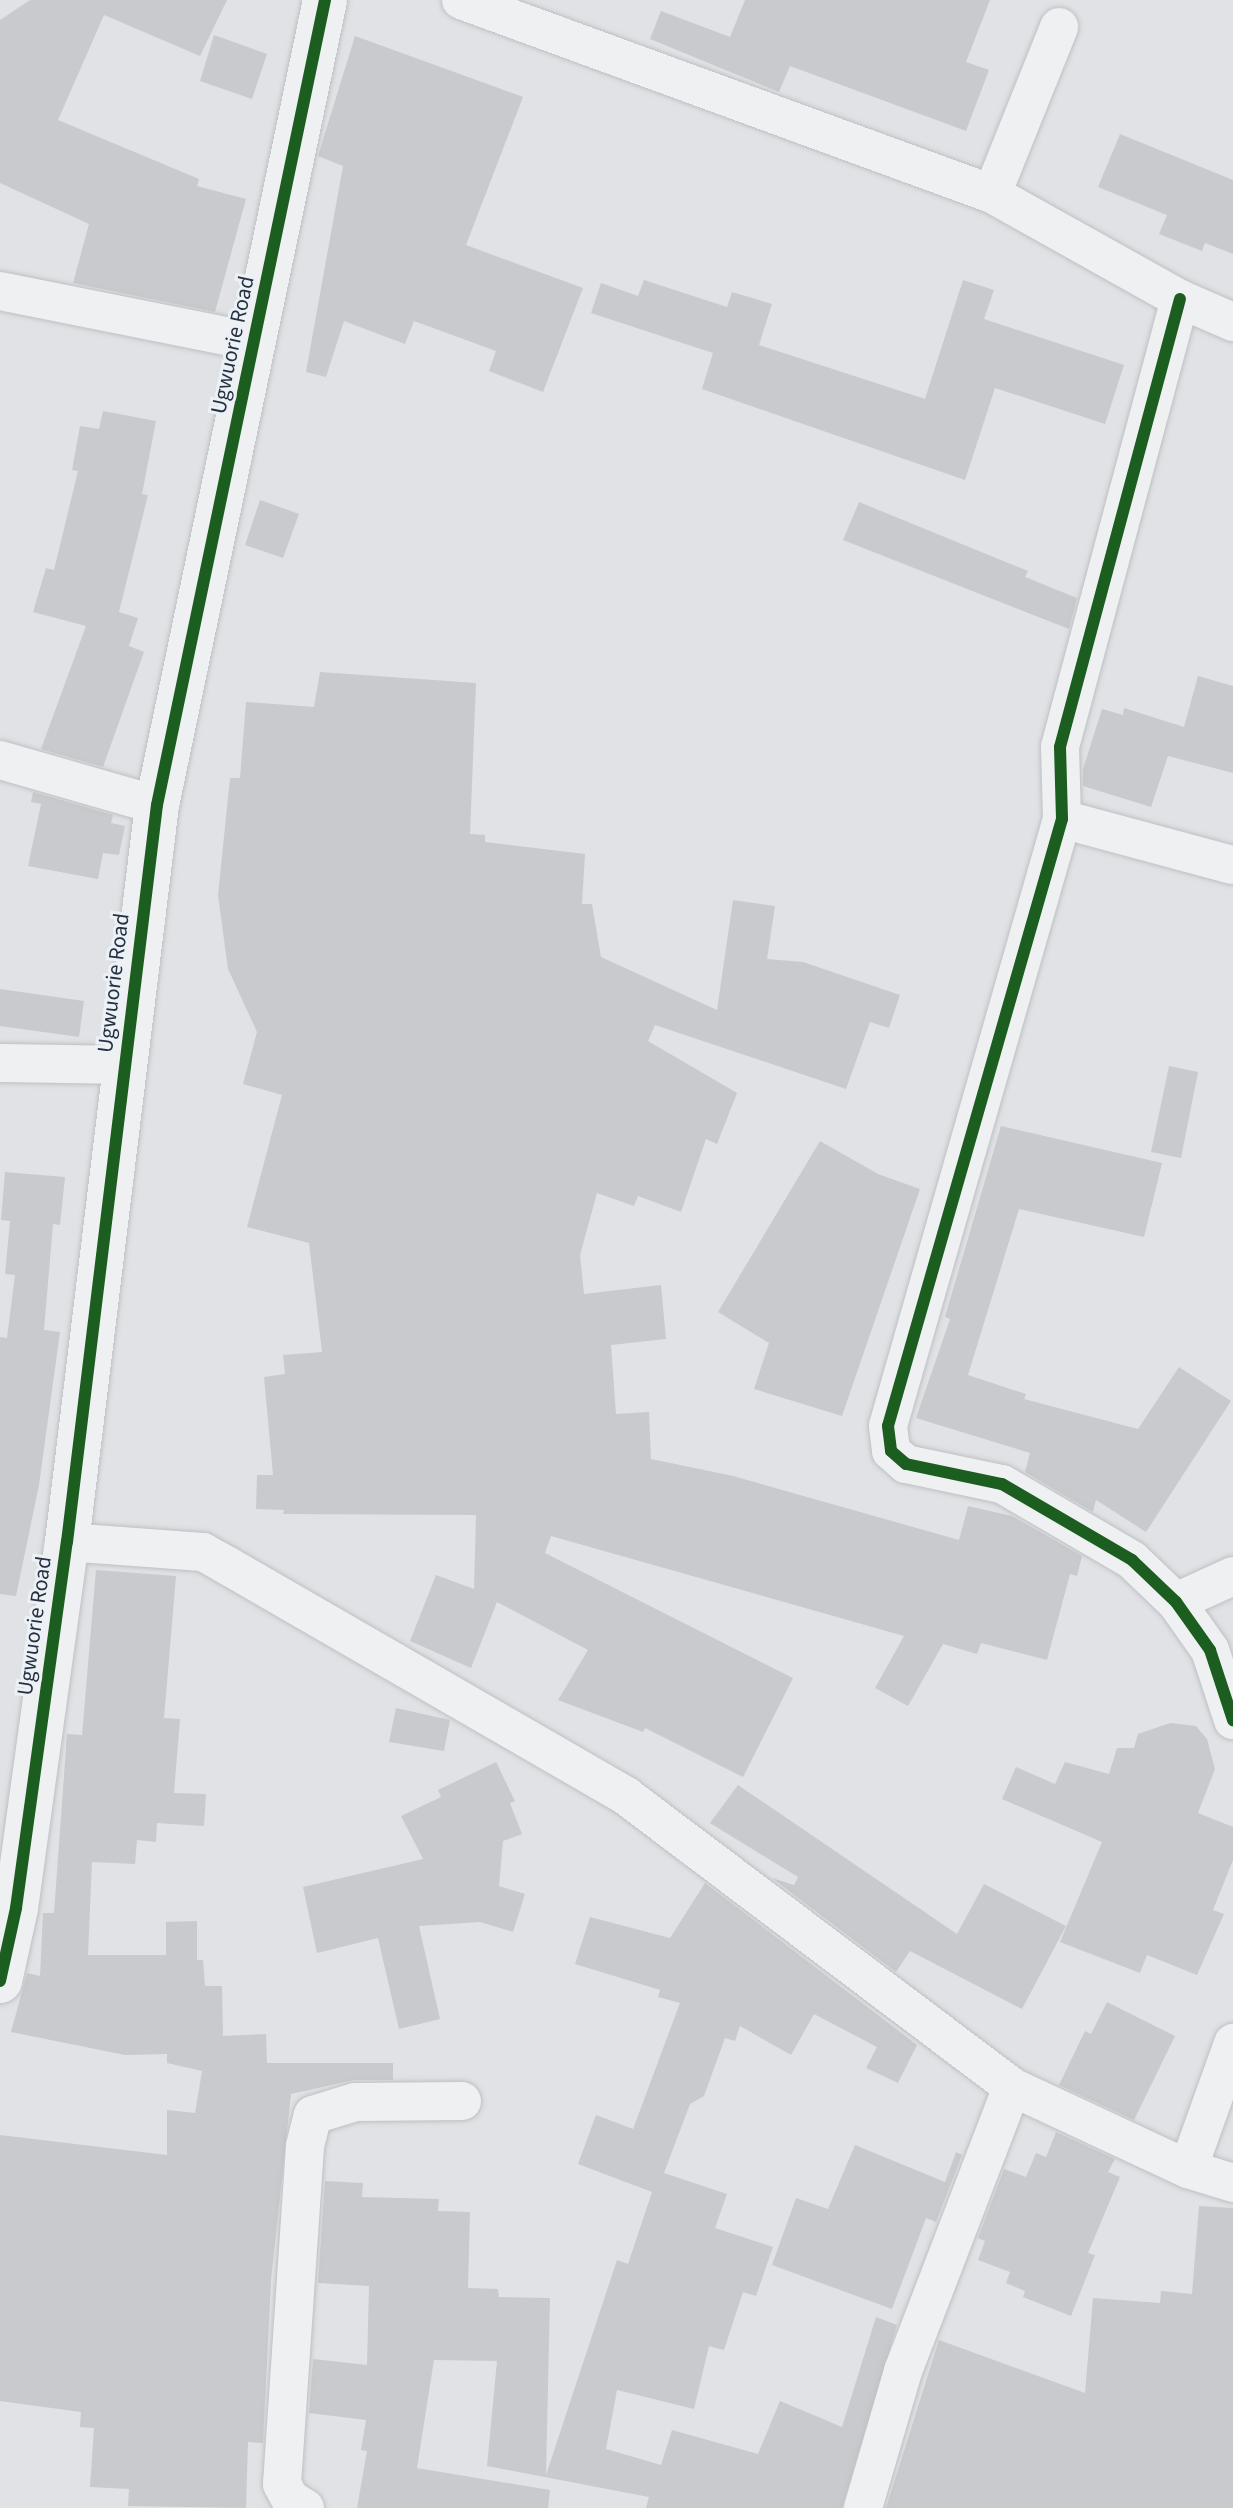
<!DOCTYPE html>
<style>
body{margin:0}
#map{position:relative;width:1233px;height:2508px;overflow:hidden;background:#e0e2e5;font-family:"Source Sans 3",sans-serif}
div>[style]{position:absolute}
.building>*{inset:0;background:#c8cacd}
.roads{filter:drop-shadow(0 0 2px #bec0c3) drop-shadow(0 0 2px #bec0c3)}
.minor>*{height:38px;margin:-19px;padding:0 19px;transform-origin:19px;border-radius:19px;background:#eff0f2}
.tertiary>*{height:44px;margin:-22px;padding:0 22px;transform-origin:22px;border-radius:22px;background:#eff0f2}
.cycleway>*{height:12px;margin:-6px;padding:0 6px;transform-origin:6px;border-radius:6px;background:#1b5e20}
span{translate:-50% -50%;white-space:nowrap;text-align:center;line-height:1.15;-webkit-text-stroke:6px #ecf1f6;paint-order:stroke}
.street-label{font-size:22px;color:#253040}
</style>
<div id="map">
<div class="building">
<div style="clip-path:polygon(30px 0,227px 0,200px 56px,104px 15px,58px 120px,199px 179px,197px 186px,246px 199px,215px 312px,73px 283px,89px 224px,0 183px,0 20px)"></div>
<div style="clip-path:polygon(745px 0,990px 0,966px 62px,989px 70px,966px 131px,790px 66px,779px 92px,650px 39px,661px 11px,730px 37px)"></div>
<div style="clip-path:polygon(214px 35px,267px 54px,252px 99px,200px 81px)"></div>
<div style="clip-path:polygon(355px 36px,523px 97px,466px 245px,583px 288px,543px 392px,489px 371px,496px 351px,414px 321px,405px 344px,344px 321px,326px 377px,306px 372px,343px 166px,318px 156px)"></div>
<div style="clip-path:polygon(1120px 134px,1233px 180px,1233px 254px,1205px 243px,1202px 251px,1159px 234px,1167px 215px,1098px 187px)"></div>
<div style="clip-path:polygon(644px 280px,727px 307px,732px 292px,772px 304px,759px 345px,925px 399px,963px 280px,994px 290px,984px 319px,1124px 365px,1105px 424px,995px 388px,965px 480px,702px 389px,713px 353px,591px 313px,601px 283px,638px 296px)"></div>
<div style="clip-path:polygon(103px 411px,156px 421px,142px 494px,148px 495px,119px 612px,138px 618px,129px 646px,144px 652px,103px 767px,41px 749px,86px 626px,33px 612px,46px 568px,54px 570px,78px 471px,72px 470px,80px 426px,99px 429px)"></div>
<div style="clip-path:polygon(260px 500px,299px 514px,283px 558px,245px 545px)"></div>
<div style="clip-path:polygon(859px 502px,1028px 571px,1025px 577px,1077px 598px,1069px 629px,843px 540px)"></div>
<div style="clip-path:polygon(320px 672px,476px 683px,470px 834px,485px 835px,485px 842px,585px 854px,582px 904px,592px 904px,601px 957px,717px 1010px,733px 900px,775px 906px,767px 959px,803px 962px,900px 995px,889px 1028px,870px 1022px,846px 1089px,655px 1025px,648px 1041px,737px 1093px,717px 1144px,706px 1139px,681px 1212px,638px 1196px,634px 1206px,597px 1193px,580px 1255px,584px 1294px,661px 1285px,666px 1339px,611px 1345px,616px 1414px,649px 1412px,651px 1459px,733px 1476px,959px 1540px,968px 1506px,1012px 1516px,1082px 1556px,1077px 1576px,1070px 1574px,1047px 1660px,981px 1643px,977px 1654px,943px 1644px,908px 1706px,875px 1688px,904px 1636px,551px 1536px,545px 1553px,793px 1678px,743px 1777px,645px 1728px,643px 1732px,558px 1700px,588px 1650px,497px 1602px,471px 1668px,410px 1641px,436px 1575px,474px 1589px,476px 1515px,283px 1514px,284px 1510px,256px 1509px,257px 1475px,273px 1475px,264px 1377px,285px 1374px,283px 1355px,322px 1352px,309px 1243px,247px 1227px,282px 1095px,243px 1084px,257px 1032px,228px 969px,218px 895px,230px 778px,240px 778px,246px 702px,314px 707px)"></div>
<div style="clip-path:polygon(1198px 676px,1233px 686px,1233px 773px,1168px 756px,1151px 807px,1083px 786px,1083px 769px,1102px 709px,1123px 715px,1124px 708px,1184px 727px)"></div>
<div style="clip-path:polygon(33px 792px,113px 815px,111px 823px,125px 826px,119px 855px,103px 853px,98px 879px,28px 866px,41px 804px,31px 802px)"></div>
<div style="clip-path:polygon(0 989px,84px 1001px,79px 1037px,0 1026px)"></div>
<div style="clip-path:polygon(1169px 1066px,1198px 1072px,1181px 1158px,1151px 1152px)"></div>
<div style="clip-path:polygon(1001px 1126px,1162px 1163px,1144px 1237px,1019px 1209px,968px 1375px,1026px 1394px,1024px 1399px,1138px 1429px,1179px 1367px,1231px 1401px,1146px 1532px,1096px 1500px,1093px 1512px,1025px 1472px,1030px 1453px,916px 1418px,950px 1319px,945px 1317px)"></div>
<div style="clip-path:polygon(820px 1141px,878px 1174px,920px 1189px,842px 1416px,754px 1389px,769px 1343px,718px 1312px)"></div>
<div style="clip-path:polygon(5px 1172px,65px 1177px,60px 1225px,53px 1224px,44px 1330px,60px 1332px,39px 1485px,16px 1596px,0 1594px,0 1337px,7px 1338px,15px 1275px,5px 1274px,10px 1221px,1px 1220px)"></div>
<div style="clip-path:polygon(96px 1570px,176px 1576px,164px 1718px,180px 1719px,174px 1793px,206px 1794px,204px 1826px,157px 1823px,156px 1842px,137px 1840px,135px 1864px,92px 1862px,88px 1955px,166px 1955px,166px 1922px,197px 1921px,197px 1960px,203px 1960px,205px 1986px,222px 1986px,223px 2036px,266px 2034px,267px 2063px,393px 2063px,393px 2080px,354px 2080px,291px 2094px,271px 2280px,263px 2443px,248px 2442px,246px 2508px,128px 2506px,129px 2489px,90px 2487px,94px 2428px,80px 2427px,81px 2412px,0 2401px,0 2135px,167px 2155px,167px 2110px,195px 2113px,202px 2071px,167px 2063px,167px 2054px,125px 2055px,11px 2032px,27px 1973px,40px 1976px,43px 1913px,54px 1913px,67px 1734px,82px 1735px)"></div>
<div style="clip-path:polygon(396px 1708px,450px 1720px,444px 1751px,389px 1742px)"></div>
<div style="clip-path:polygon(1170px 1723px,1196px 1726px,1207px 1739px,1215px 1769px,1198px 1813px,1233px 1827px,1233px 1860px,1213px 1910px,1224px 1914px,1197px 1975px,1147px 1955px,1140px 1973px,1060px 1942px,1102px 1842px,1002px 1799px,1016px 1767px,1055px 1784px,1065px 1762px,1109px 1774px,1117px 1748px,1134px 1748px,1138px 1734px)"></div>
<div style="clip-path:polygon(496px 1762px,515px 1801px,510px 1803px,522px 1834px,503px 1841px,499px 1886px,525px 1894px,513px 1932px,480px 1922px,419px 1926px,440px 2019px,399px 2029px,378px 1938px,317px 1953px,303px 1887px,423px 1859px,401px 1816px,441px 1797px,438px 1790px)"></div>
<div style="clip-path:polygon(738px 1785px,957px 1934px,984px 1884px,1066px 1926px,1022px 2009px,910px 1951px,896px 1972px,772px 1878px,794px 1885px,798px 1877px,710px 1823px)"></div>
<div style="clip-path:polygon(705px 1883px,917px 2045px,898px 2083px,866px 2068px,877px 2047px,814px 2014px,791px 2055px,740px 2026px,735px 2041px,725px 2038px,704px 2096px,690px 2104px,664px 2173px,727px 2194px,715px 2228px,773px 2247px,756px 2296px,743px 2292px,724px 2350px,709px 2346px,694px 2409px,617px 2390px,606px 2449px,661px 2465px,672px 2430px,758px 2454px,780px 2401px,842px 2427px,876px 2317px,897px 2325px,842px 2508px,646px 2508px,649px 2497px,487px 2466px,497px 2361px,434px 2360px,417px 2468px,550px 2490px,548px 2508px,357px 2508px,367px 2451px,361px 2450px,366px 2420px,309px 2413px,313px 2359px,367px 2365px,369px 2286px,318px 2283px,325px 2181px,363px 2183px,362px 2197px,439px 2199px,438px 2211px,470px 2212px,468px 2288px,498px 2289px,499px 2297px,550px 2298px,546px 2475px,617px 2260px,628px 2264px,652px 2192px,578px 2164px,596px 2115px,633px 2129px,680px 2003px,658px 1997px,660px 1990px,575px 1964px,590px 1917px,670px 1938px)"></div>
<div style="clip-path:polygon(1107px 2002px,1175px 2036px,1134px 2120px,1059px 2085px,1085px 2031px,1091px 2034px)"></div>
<div style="clip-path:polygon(1056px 2132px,1115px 2159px,1108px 2172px,1120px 2177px,1088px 2253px,1095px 2255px,1071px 2316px,1023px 2297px,1025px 2291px,1006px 2283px,1010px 2272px,978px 2260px,985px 2241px,978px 2238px,1004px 2169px,1026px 2177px,1036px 2153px,1046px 2157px)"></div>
<div style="clip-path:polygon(855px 2145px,945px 2182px,956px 2152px,962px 2155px,936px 2222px,926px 2218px,892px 2309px,772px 2265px,796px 2198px,828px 2209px)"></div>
<div style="clip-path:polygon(1199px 2206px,1233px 2208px,1233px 2508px,886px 2508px,939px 2340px,1085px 2393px,1093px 2298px,1160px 2303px,1161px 2291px,1192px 2294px)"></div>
</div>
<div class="roads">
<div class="minor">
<div style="left:461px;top:0;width:565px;rotate:20.07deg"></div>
<div style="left:992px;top:194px;width:215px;rotate:29.2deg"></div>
<div style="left:1180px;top:299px;width:58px;rotate:23.5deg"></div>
<div style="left:992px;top:194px;width:180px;rotate:-68.1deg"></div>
<div style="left:0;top:291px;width:260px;rotate:11.3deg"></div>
<div style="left:1180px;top:299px;width:464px;rotate:105deg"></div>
<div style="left:1060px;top:747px;width:72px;rotate:88.4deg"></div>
<div style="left:1062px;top:819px;width:631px;rotate:106deg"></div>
<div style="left:888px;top:1426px;width:25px;rotate:83deg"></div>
<div style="left:891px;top:1451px;width:20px;rotate:41deg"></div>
<div style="left:906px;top:1464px;width:98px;rotate:11.8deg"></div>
<div style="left:1002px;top:1484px;width:151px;rotate:30.3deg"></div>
<div style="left:1132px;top:1560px;width:61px;rotate:43.7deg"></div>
<div style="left:1176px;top:1602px;width:59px;rotate:54.7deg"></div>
<div style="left:1210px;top:1650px;width:74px;rotate:71.8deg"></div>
<div style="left:0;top:760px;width:163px;rotate:16deg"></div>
<div style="left:1062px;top:819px;width:177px;rotate:15.1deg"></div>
<div style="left:0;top:1063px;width:123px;rotate:0.9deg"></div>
<div style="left:67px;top:1542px;width:136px;rotate:4.2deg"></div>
<div style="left:203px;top:1552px;width:29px;rotate:29deg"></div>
<div style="left:228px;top:1566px;width:460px;rotate:30deg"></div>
<div style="left:626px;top:1796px;width:483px;rotate:37deg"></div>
<div style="left:1012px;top:2087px;width:194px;rotate:25deg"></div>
<div style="left:1188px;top:2169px;width:47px;rotate:17.3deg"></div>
<div style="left:1176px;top:1602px;width:63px;rotate:-24.5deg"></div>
<div style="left:1188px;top:2169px;width:134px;rotate:-70.3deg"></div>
<div style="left:305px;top:2508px;width:17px;rotate:-149deg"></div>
<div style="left:290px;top:2499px;width:17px;rotate:-118deg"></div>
<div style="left:282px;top:2484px;width:339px;rotate:-86.1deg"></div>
<div style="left:305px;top:2146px;width:32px;rotate:-76deg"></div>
<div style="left:313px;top:2115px;width:44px;rotate:-17.2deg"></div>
<div style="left:355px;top:2102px;width:107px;rotate:-0.5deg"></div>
<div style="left:863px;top:2508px;width:143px;rotate:-73.7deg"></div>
<div style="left:903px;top:2371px;width:304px;rotate:-69deg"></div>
</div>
<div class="tertiary">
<div style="left:0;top:1981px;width:75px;rotate:-77.6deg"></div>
<div style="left:16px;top:1908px;width:370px;rotate:-82.1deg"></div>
<div style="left:67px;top:1542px;width:742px;rotate:-83.04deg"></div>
<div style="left:157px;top:805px;width:822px;rotate:-78.21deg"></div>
</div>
</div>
<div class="cycleway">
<div style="left:1180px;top:299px;width:464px;rotate:105deg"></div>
<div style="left:1060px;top:747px;width:72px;rotate:88.4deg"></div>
<div style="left:1062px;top:819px;width:631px;rotate:106deg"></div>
<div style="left:888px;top:1426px;width:25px;rotate:83deg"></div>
<div style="left:891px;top:1451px;width:20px;rotate:41deg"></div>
<div style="left:906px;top:1464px;width:98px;rotate:11.8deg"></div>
<div style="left:1002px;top:1484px;width:151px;rotate:30.3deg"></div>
<div style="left:1132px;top:1560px;width:61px;rotate:43.7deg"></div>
<div style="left:1176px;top:1602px;width:59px;rotate:54.7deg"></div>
<div style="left:1210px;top:1650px;width:74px;rotate:71.8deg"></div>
<div style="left:0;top:1981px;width:75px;rotate:-77.6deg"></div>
<div style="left:16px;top:1908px;width:370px;rotate:-82.1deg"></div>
<div style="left:67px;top:1542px;width:742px;rotate:-83.04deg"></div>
<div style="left:157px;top:805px;width:822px;rotate:-78.21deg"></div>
</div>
<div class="street-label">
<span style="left:233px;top:345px;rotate:-78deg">Ugwuorie Road</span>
<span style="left:114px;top:983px;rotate:-83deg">Ugwuorie Road</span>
<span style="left:35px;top:1626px;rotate:-82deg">Ugwuorie Road</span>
</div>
</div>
